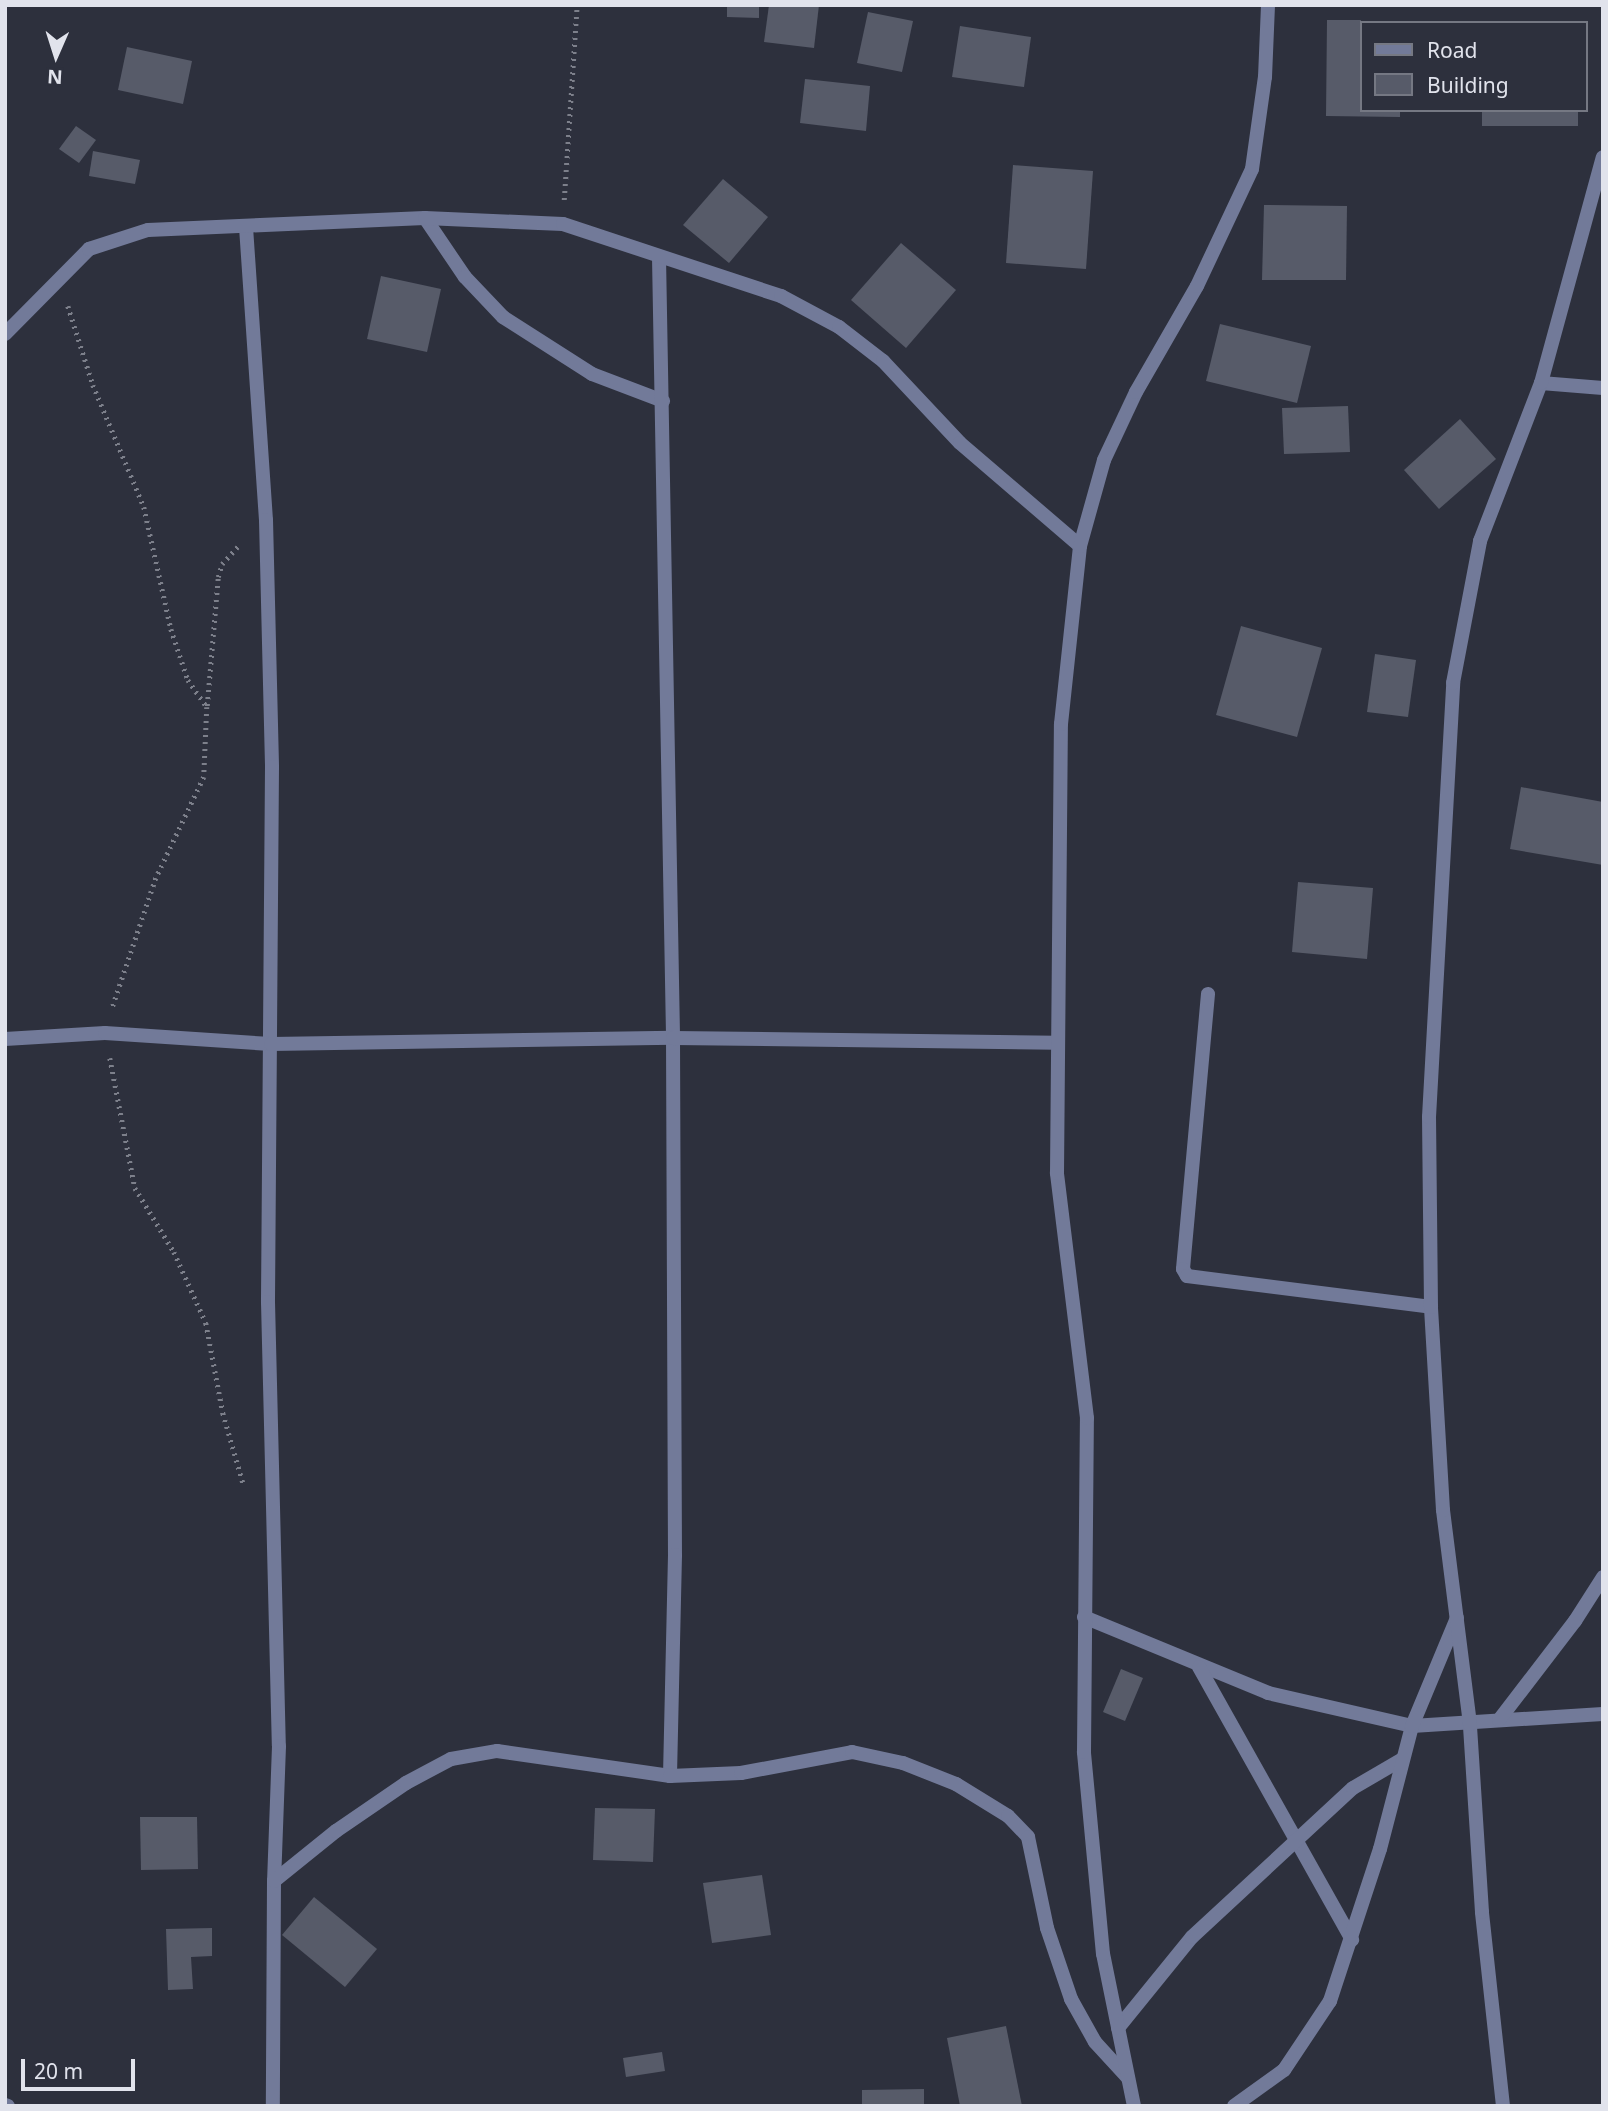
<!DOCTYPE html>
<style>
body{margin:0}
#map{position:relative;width:1608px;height:2111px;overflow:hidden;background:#2d303d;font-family:"Noto Sans",sans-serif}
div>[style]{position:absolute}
.building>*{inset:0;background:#575b69}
.path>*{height:4.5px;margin-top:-2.25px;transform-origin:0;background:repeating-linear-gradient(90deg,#7d808b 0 2px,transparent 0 7px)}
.street>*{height:14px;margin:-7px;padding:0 7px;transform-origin:7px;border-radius:7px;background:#727a99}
span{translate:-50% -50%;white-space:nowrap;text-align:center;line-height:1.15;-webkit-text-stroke:5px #2d303d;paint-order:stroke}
.frame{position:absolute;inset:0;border:7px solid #e1e3ec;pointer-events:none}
.legend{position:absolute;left:1360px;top:21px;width:228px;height:91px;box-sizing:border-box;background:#2d303d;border:2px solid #757883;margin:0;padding:9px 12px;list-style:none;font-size:21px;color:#e1e3ec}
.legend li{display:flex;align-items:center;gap:14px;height:35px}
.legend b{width:35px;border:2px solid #757883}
.north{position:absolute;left:21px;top:21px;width:70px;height:70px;-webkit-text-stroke:5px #2d303d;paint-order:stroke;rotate:183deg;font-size:19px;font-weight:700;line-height:28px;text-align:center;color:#e1e3ec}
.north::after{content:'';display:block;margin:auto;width:24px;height:32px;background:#e1e3ec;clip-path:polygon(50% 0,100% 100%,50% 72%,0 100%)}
.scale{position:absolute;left:21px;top:2059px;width:114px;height:32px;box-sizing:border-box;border:4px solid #e1e3ec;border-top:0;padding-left:9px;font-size:21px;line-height:24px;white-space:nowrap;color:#e1e3ec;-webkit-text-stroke:5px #2d303d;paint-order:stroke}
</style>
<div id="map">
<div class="building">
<div style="clip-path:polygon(727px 5px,759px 5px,759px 18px,727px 17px)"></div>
<div style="clip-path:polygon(769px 5px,819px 5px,814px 48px,764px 42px)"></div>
<div style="clip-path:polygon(868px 12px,913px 21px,902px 72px,857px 63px)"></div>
<div style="clip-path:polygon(1327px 20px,1361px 20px,1361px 110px,1400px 110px,1400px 117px,1326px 116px)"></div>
<div style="clip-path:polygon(960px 26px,1031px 37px,1024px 87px,952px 77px)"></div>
<div style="clip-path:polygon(127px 47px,192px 61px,183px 104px,118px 90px)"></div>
<div style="clip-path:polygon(805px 79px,870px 86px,866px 131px,800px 123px)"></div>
<div style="clip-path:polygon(1482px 110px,1578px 110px,1578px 126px,1482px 126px)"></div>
<div style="clip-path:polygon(76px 126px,96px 140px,79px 163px,59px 149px)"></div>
<div style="clip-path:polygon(93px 151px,140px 160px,135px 184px,89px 176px)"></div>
<div style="clip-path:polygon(1013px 165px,1093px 171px,1086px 269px,1006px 263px)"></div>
<div style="clip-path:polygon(723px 179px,768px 217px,729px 263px,683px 225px)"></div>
<div style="clip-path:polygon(1264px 205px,1347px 206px,1346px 280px,1262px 280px)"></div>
<div style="clip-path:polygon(901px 243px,956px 290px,906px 348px,851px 300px)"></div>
<div style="clip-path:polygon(381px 276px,441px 289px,427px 352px,367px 339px)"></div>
<div style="clip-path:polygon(1220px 324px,1311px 346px,1297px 403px,1206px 381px)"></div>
<div style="clip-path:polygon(1348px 406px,1350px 452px,1284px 454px,1282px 408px)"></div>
<div style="clip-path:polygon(1460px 419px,1496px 459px,1439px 509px,1404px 470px)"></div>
<div style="clip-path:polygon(1241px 626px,1322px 648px,1297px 737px,1216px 715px)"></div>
<div style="clip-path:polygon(1375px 654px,1416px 660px,1408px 717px,1367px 712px)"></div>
<div style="clip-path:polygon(1521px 787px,1603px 802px,1603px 865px,1510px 849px)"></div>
<div style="clip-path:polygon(1298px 882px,1373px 888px,1367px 959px,1292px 952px)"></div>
<div style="clip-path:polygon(1121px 1669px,1143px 1678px,1125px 1721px,1103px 1712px)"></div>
<div style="clip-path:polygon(595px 1808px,655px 1809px,653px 1862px,593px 1860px)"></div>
<div style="clip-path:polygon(140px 1817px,197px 1817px,198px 1869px,141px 1870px)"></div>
<div style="clip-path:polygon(762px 1875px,771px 1935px,712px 1943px,703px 1883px)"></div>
<div style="clip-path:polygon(314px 1897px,377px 1949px,345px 1987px,282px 1935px)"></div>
<div style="clip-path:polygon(212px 1928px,212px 1956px,191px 1957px,193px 1989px,168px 1990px,166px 1929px)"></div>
<div style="clip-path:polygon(1006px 2026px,1022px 2106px,960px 2106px,947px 2038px)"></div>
<div style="clip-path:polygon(662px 2052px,665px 2071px,626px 2077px,623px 2058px)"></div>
<div style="clip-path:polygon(924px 2089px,924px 2106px,862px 2106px,862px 2090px)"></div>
</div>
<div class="path">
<div style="left:564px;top:200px;width:195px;rotate:-86.2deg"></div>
<div style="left:68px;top:306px;width:83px;rotate:72.4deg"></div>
<div style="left:93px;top:385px;width:132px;rotate:67.3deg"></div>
<div style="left:144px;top:507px;width:125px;rotate:77.5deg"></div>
<div style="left:171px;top:629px;width:54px;rotate:71.6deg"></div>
<div style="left:188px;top:680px;width:33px;rotate:55deg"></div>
<div style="left:207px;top:707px;width:70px;rotate:92.5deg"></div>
<div style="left:204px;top:777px;width:112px;rotate:115.4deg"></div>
<div style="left:156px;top:878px;width:138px;rotate:108.6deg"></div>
<div style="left:207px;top:706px;width:129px;rotate:-85.1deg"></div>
<div style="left:218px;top:577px;width:14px;rotate:-73deg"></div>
<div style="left:222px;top:564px;width:27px;rotate:-48deg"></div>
<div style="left:110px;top:1058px;width:132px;rotate:79.1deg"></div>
<div style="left:135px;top:1188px;width:75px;rotate:58.6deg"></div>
<div style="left:174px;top:1252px;width:78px;rotate:65.7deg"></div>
<div style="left:206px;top:1323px;width:92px;rotate:79.3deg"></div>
<div style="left:223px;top:1413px;width:76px;rotate:74deg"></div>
</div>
<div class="street">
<div style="left:425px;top:218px;width:71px;rotate:55.9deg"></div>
<div style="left:465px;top:277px;width:55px;rotate:46.5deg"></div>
<div style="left:503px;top:317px;width:106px;rotate:32.6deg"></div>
<div style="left:592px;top:374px;width:76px;rotate:20.8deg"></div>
<div style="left:246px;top:227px;width:294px;rotate:86.1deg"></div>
<div style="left:266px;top:520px;width:247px;rotate:88.6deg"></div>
<div style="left:272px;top:767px;width:535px;rotate:90.43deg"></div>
<div style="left:268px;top:1302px;width:444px;rotate:88.6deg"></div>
<div style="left:279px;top:1746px;width:135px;rotate:92.1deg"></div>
<div style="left:274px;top:1881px;width:225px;rotate:90.3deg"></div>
<div style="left:659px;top:257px;width:781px;rotate:88.97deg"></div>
<div style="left:673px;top:1038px;width:517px;rotate:89.78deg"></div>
<div style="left:675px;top:1555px;width:221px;rotate:91.3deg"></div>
<div style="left:5px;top:334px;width:120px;rotate:-45.3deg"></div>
<div style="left:89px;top:249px;width:62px;rotate:-17.9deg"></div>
<div style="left:148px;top:230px;width:277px;rotate:-2.5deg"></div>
<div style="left:425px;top:218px;width:138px;rotate:2.5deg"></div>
<div style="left:563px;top:224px;width:230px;rotate:18.3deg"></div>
<div style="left:781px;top:296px;width:66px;rotate:28.1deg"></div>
<div style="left:839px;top:327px;width:56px;rotate:37.7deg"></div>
<div style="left:883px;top:361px;width:112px;rotate:46.8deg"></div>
<div style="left:960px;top:443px;width:158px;rotate:40.6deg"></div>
<div style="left:1541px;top:383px;width:62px;rotate:4.6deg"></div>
<div style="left:1208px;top:994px;width:276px;rotate:95.2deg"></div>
<div style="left:1183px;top:1269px;width:8px;rotate:60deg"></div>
<div style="left:1187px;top:1276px;width:246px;rotate:7.2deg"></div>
<div style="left:5px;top:1039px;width:100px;rotate:-3.4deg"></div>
<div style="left:105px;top:1033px;width:166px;rotate:3.8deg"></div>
<div style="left:271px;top:1044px;width:402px;rotate:-0.9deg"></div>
<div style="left:673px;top:1038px;width:383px;rotate:0.7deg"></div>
<div style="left:1084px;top:1617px;width:199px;rotate:22.4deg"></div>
<div style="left:1268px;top:1693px;width:148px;rotate:12.9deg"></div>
<div style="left:1412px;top:1726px;width:191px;rotate:-3.6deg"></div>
<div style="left:1199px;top:1667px;width:313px;rotate:60.7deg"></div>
<div style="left:1499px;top:1720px;width:125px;rotate:-52.5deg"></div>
<div style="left:1575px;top:1621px;width:52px;rotate:-57.5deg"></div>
<div style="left:274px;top:1881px;width:80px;rotate:-38.9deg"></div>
<div style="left:336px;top:1831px;width:85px;rotate:-34.4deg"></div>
<div style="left:406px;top:1783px;width:51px;rotate:-28.1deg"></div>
<div style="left:451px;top:1759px;width:47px;rotate:-9.9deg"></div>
<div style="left:497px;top:1751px;width:175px;rotate:8.2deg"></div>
<div style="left:670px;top:1776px;width:71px;rotate:-2.4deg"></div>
<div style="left:741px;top:1773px;width:113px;rotate:-10.7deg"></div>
<div style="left:852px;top:1752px;width:52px;rotate:12.2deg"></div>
<div style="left:903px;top:1763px;width:57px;rotate:21.6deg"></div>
<div style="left:956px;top:1784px;width:61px;rotate:31.6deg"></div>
<div style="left:1008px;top:1816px;width:29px;rotate:46deg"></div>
<div style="left:1028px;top:1837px;width:93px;rotate:78.2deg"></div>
<div style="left:1047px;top:1928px;width:75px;rotate:71.3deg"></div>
<div style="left:1071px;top:1999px;width:49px;rotate:60.8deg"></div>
<div style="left:1095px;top:2042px;width:49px;rotate:47.5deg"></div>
<div style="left:1118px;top:2028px;width:117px;rotate:-50.9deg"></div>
<div style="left:1192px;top:1937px;width:219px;rotate:-42.8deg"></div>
<div style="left:1353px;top:1788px;width:56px;rotate:-30.3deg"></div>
<div style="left:5px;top:2105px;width:3px;rotate:18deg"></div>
<div style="left:1134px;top:2106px;width:155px;rotate:-101.5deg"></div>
<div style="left:1103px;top:1954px;width:203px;rotate:-95.4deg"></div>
<div style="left:1084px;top:1752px;width:334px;rotate:-89.5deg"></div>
<div style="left:1087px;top:1418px;width:247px;rotate:-97deg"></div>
<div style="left:1057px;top:1173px;width:449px;rotate:-89.5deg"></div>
<div style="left:1061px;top:724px;width:179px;rotate:-83.9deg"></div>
<div style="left:1080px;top:546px;width:89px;rotate:-74.4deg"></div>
<div style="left:1104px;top:460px;width:75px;rotate:-64.8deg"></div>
<div style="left:1136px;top:392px;width:122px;rotate:-60.1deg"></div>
<div style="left:1197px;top:286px;width:129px;rotate:-64.8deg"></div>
<div style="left:1252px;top:169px;width:93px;rotate:-82deg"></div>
<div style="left:1265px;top:77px;width:72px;rotate:-87.6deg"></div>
<div style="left:1234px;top:2106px;width:62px;rotate:-35.8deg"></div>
<div style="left:1284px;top:2070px;width:83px;rotate:-56.3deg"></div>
<div style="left:1330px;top:2001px;width:160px;rotate:-71.8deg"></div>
<div style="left:1380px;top:1849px;width:127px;rotate:-75.4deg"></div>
<div style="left:1412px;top:1726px;width:117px;rotate:-67.4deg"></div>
<div style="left:1503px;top:2106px;width:195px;rotate:-96.2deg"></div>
<div style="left:1482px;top:1912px;width:188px;rotate:-93.7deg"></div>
<div style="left:1470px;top:1724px;width:216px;rotate:-97.2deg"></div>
<div style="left:1443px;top:1510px;width:203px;rotate:-93.4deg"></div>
<div style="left:1431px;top:1307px;width:190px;rotate:-90.6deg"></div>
<div style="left:1429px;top:1117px;width:435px;rotate:-86.8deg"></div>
<div style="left:1453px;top:683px;width:145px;rotate:-79.2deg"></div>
<div style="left:1480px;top:541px;width:169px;rotate:-68.9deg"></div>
<div style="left:1541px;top:383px;width:234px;rotate:-74.7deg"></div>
</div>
<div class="frame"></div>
<ul class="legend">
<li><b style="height:9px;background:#727a99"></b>Road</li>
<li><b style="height:19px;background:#575b69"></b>Building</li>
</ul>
<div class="north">N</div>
<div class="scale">20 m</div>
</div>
